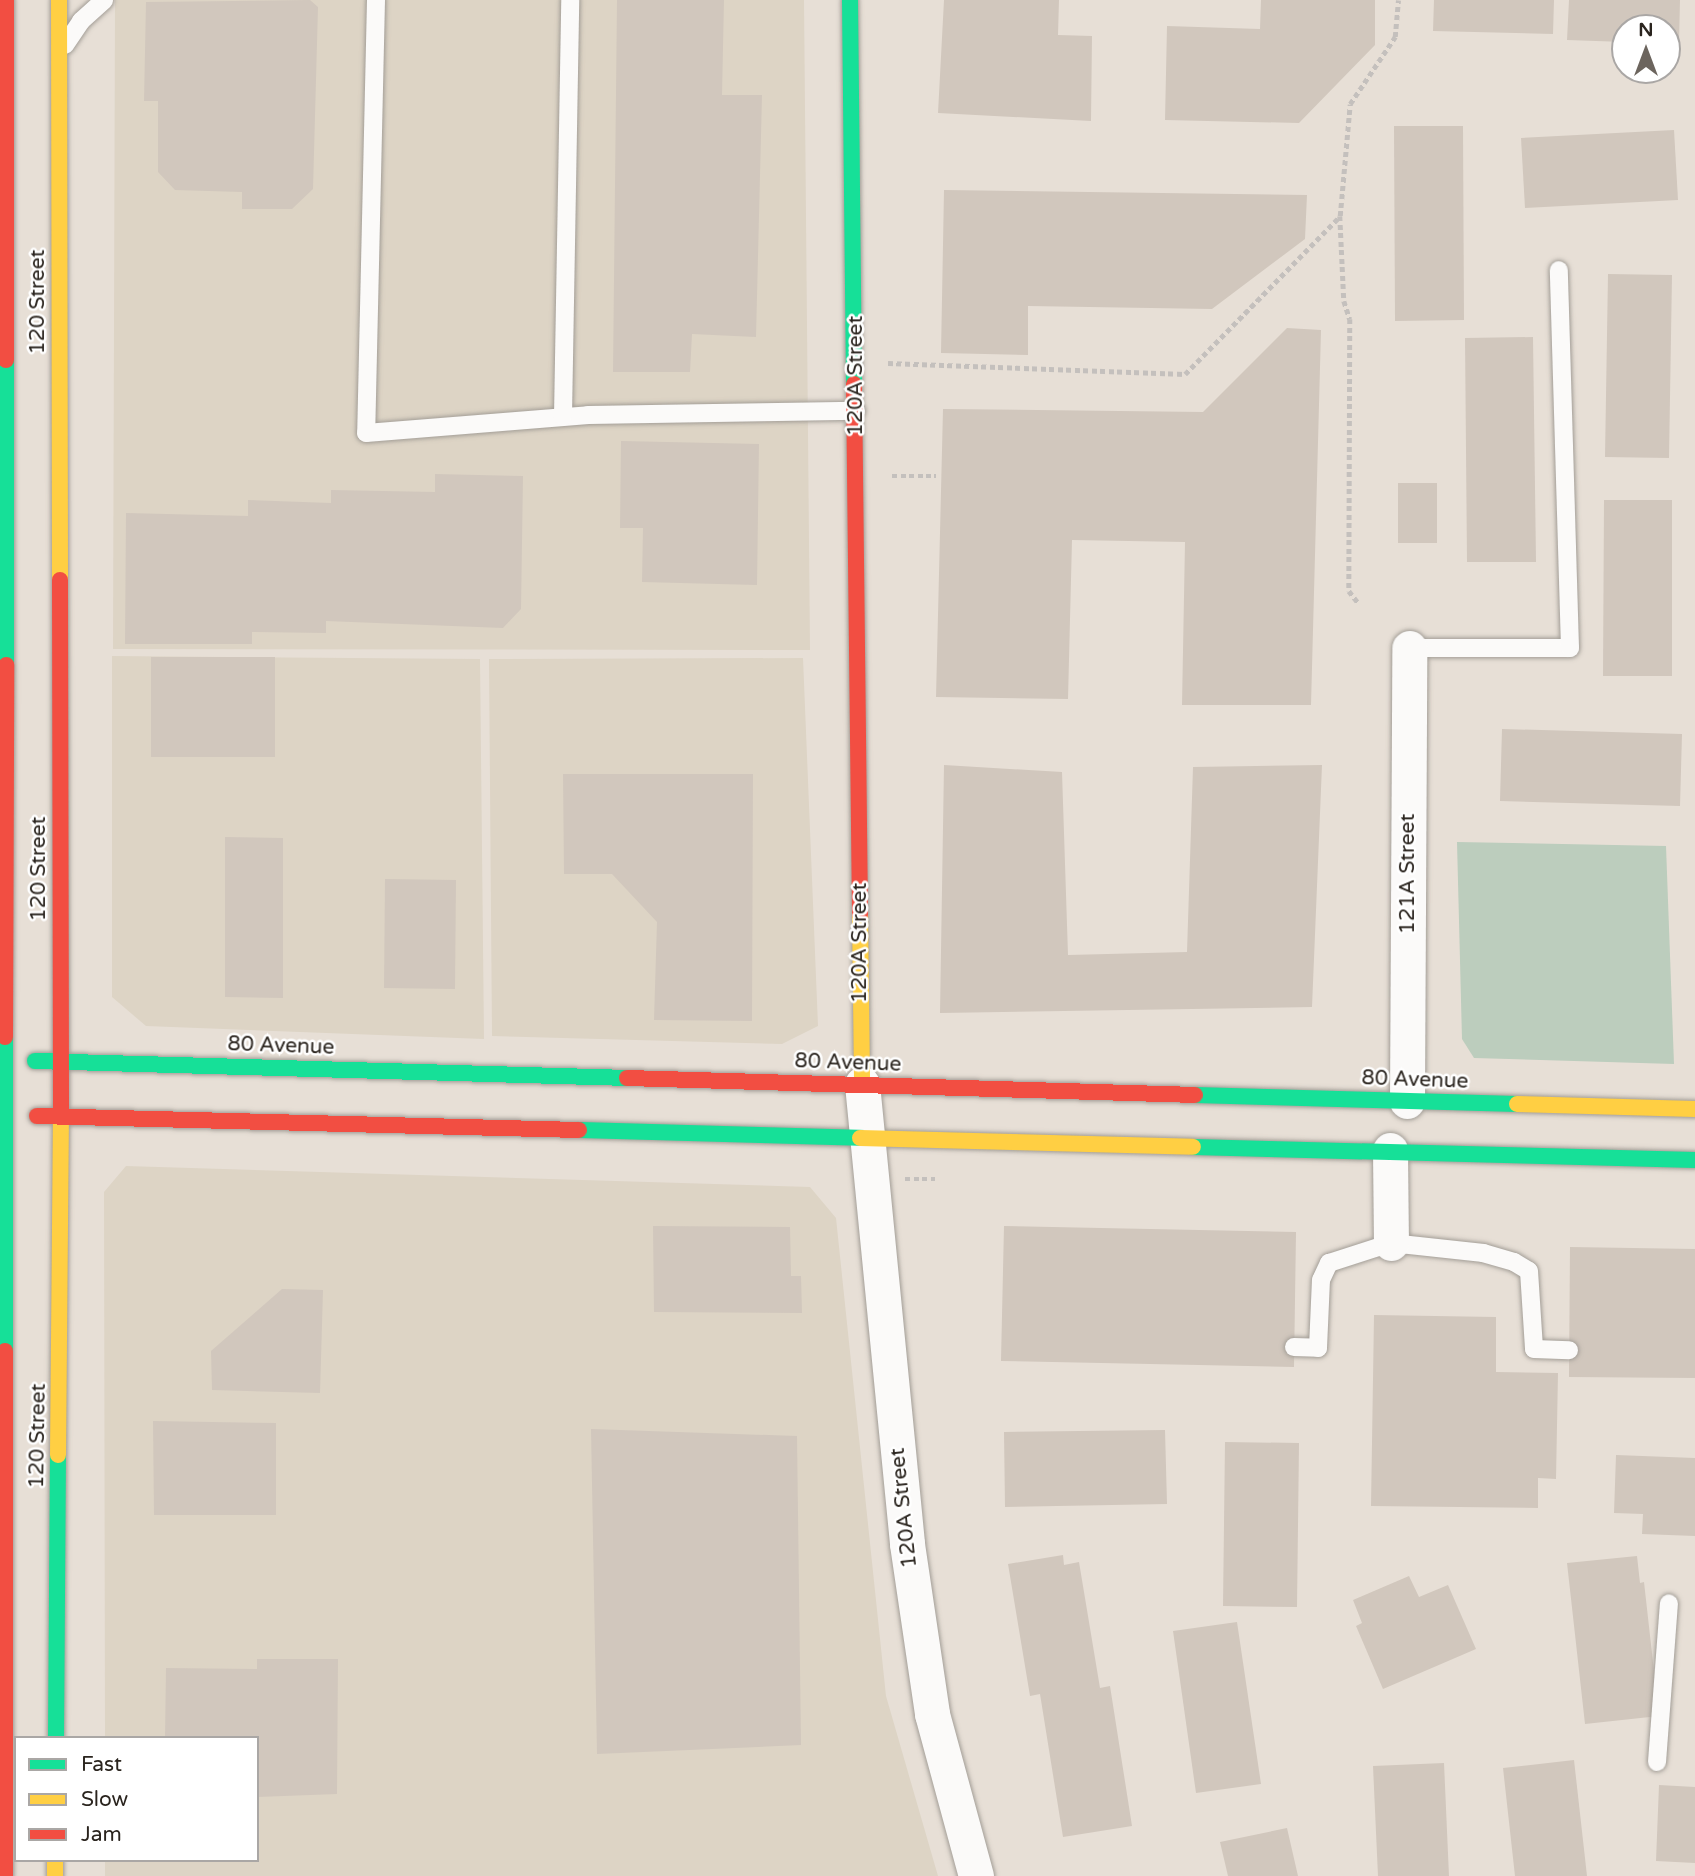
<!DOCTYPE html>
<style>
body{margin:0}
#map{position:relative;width:1695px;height:1876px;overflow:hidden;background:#e7dfd6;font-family:"Varela Round",sans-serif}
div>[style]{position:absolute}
.commercial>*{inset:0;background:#ddd4c5}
.green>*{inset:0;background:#bccdbd}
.building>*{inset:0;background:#d1c7bd}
.path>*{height:4.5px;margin-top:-2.25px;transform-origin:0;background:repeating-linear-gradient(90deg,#c4c0bd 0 5px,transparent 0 8.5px)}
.roads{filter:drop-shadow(0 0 2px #a39e97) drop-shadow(0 0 2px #a39e97)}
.lane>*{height:18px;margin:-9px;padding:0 9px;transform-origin:9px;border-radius:9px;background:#fbfaf9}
.street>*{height:35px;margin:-17.5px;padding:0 17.5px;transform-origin:17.5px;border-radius:17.5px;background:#fbfaf9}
.fast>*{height:16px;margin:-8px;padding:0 8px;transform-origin:8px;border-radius:8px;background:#16e098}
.slow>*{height:16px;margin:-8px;padding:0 8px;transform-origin:8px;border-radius:8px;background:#ffcf43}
.jam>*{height:16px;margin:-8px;padding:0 8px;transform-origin:8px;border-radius:8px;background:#f24e42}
span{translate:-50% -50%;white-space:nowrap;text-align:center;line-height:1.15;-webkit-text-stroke:5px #fff;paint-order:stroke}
.street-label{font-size:21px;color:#2a241e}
.legend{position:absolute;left:14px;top:1736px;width:245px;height:126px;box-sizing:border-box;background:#fff;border:2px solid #aaa7a5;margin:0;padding:9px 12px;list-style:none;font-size:21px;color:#2a241e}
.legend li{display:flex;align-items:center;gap:14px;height:35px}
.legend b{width:35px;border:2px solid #aaa7a5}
.north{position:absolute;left:1611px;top:14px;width:70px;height:70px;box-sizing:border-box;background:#fff;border:2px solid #aaa7a5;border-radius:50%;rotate:0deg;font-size:19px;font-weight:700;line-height:28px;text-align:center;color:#2a241e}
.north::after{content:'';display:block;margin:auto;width:24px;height:32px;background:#6c655e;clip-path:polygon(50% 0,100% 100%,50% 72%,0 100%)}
</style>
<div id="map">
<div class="commercial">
<div style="clip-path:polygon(115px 0,804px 0,810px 650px,113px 649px)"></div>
<div style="clip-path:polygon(112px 656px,480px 659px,484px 1039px,146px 1026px,112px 997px)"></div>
<div style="clip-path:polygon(803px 658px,818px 1026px,782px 1044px,492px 1036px,489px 659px)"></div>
<div style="clip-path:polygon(126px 1166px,810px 1187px,836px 1218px,886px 1696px,938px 1876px,105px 1876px,105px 1860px,257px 1860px,257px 1738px,105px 1738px,104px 1192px)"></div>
</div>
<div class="green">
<div style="clip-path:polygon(1457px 842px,1666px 846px,1674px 1064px,1474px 1058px,1462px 1039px)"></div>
</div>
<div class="building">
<div style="clip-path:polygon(310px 0,318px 7px,313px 189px,292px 209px,242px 209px,242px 192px,175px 190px,158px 172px,158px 101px,144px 101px,146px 2px)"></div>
<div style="clip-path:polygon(617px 0,724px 0,722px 95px,762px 95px,756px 337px,692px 334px,690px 372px,613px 372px)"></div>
<div style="clip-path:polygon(944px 0,1059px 0,1058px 35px,1092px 36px,1091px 121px,938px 113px)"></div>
<div style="clip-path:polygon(1261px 0,1375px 0,1375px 45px,1299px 123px,1165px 120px,1167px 26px,1260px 29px)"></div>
<div style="clip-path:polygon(1434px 0,1554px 0,1553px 34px,1433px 31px)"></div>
<div style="clip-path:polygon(1569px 0,1680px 0,1679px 43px,1667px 43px,1667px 28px,1625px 28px,1625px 42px,1567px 40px)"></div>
<div style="clip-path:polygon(1394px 126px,1463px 126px,1464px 320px,1395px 321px)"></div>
<div style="clip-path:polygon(1674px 130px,1678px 200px,1525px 208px,1521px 138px)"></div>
<div style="clip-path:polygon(944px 190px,1307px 195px,1305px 239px,1212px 309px,1028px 306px,1028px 355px,941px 353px)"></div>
<div style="clip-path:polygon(1608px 274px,1672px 275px,1669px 458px,1605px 457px)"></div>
<div style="clip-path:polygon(1287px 328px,1321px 330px,1311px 705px,1182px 705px,1185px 542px,1072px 540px,1068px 699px,936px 697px,943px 409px,1203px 412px)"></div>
<div style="clip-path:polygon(1533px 337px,1536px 562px,1467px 562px,1465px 338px)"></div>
<div style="clip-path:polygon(621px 441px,759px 444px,757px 585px,642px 582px,643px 528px,620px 528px)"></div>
<div style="clip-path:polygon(435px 474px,523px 476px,521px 609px,503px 628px,326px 621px,326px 633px,252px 632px,252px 644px,125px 644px,126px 513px,248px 516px,248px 500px,331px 503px,331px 490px,435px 492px)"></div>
<div style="clip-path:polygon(1398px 483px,1437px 483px,1437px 543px,1398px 543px)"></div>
<div style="clip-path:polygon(1604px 500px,1672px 500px,1672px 676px,1603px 676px)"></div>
<div style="clip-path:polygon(151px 657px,275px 657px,275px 757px,151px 757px)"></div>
<div style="clip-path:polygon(1502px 729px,1682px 734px,1680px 806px,1500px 801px)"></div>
<div style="clip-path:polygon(944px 765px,1062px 772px,1068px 955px,1187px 952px,1193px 767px,1322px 765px,1312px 1007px,940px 1013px)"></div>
<div style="clip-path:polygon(563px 774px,753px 774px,752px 1021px,654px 1020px,657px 922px,612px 874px,564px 874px)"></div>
<div style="clip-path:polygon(225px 837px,283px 838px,283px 998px,225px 997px)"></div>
<div style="clip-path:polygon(385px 879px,456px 880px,455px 989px,384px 988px)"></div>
<div style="clip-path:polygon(653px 1226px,790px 1227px,791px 1276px,801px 1276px,802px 1313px,654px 1312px)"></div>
<div style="clip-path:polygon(1004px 1226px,1296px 1232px,1294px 1367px,1001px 1361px)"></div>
<div style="clip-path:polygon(1570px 1247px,1695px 1249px,1695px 1378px,1569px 1377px)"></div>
<div style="clip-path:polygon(282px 1289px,323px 1290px,320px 1393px,212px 1390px,211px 1351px)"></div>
<div style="clip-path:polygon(1374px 1315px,1496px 1317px,1496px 1372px,1558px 1373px,1556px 1479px,1538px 1478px,1538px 1508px,1371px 1506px)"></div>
<div style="clip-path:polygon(153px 1421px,276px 1423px,276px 1515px,154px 1515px)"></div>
<div style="clip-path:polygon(591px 1429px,797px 1436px,801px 1745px,597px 1754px)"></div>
<div style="clip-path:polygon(1165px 1430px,1167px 1504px,1005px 1507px,1004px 1432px)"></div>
<div style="clip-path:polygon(1225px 1442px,1299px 1443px,1297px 1607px,1223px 1606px)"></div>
<div style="clip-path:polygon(1616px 1455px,1695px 1458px,1695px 1536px,1642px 1534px,1643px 1514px,1614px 1513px)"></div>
<div style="clip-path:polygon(1063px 1555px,1064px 1565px,1079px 1562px,1100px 1688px,1110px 1686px,1132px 1826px,1063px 1837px,1040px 1694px,1030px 1696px,1008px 1564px)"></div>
<div style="clip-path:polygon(1637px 1556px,1640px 1583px,1644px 1582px,1659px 1716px,1585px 1724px,1567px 1563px)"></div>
<div style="clip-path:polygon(1409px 1576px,1419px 1597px,1448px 1585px,1476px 1649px,1383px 1689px,1356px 1626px,1362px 1623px,1353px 1600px)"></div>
<div style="clip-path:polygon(1237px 1622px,1261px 1784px,1196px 1793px,1173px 1631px)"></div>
<div style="clip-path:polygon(257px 1659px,338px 1659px,337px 1794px,257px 1797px,257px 1738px,165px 1738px,166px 1668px,257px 1669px)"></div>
<div style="clip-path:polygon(1574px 1760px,1587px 1876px,1515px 1876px,1503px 1768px)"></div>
<div style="clip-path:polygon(1444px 1763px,1449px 1876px,1378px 1876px,1373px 1766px)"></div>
<div style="clip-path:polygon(1659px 1785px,1695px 1787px,1695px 1863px,1656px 1861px)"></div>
<div style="clip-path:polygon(1287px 1828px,1298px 1876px,1228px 1876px,1220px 1842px)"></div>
</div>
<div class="path">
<div style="left:1340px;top:216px;width:85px;rotate:87.3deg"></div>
<div style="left:1344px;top:301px;width:19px;rotate:72deg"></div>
<div style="left:1350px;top:319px;width:272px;rotate:90.2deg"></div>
<div style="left:1349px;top:591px;width:16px;rotate:52deg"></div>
<div style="left:888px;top:363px;width:297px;rotate:2.1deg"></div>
<div style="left:1185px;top:374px;width:221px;rotate:-45.5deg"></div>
<div style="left:1340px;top:216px;width:112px;rotate:-84.9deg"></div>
<div style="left:1350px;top:104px;width:81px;rotate:-56.1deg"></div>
<div style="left:1395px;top:37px;width:37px;rotate:-85deg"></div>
<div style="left:892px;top:476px;width:44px"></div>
<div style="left:905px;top:1179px;width:30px"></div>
</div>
<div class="roads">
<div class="lane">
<div style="left:376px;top:0;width:433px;rotate:91.3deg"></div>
<div style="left:366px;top:433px;width:223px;rotate:-4.6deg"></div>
<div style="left:588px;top:415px;width:268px;rotate:-0.9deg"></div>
<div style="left:65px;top:45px;width:29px;rotate:-56deg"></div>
<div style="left:81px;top:21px;width:31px;rotate:-42deg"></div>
<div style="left:563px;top:416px;width:416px;rotate:-89deg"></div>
<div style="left:1409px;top:648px;width:161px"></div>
<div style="left:1570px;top:648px;width:378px;rotate:-91.7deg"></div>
<div style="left:1294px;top:1347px;width:24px;rotate:2deg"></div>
<div style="left:1318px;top:1348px;width:68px;rotate:-87.5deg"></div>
<div style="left:1321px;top:1280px;width:19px;rotate:-65deg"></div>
<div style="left:1329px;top:1263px;width:65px;rotate:-17.9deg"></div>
<div style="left:1391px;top:1243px;width:93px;rotate:6.2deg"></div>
<div style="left:1483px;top:1253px;width:32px;rotate:16deg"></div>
<div style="left:1514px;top:1262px;width:17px;rotate:31deg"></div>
<div style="left:1529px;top:1271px;width:78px;rotate:86.3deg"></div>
<div style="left:1534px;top:1349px;width:35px;rotate:2deg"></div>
<div style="left:1657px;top:1762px;width:159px;rotate:-85.7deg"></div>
</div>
<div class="street">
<div style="left:862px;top:1084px;width:462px;rotate:84.4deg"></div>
<div style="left:907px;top:1544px;width:172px;rotate:81.6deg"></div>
<div style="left:932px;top:1714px;width:168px;rotate:74.8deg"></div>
<div style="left:1407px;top:1101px;width:453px;rotate:-89.7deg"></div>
<div style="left:1390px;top:1150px;width:93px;rotate:89.4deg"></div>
</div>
<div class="fast">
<div style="left:850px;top:0;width:384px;rotate:89.4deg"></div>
<div style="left:6px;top:665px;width:305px;rotate:-90deg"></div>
<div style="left:35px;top:1061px;width:592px;rotate:1.64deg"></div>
<div style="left:1195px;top:1095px;width:322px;rotate:1.6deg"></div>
<div style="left:579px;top:1130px;width:281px;rotate:1.6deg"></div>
<div style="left:1193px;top:1147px;width:502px;rotate:1.48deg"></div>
<div style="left:5px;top:1351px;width:314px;rotate:-90deg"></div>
<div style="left:56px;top:1738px;width:283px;rotate:-89.6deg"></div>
</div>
<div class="slow">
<div style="left:59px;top:0;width:580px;rotate:89.9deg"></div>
<div style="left:860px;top:914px;width:170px;rotate:89.3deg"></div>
<div style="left:1517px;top:1104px;width:178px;rotate:1.6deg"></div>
<div style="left:860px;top:1138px;width:333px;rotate:1.5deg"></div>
<div style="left:58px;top:1455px;width:341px;rotate:-89.5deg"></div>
<div style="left:55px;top:1860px;width:16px;rotate:90deg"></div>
</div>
<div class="jam">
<div style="left:6px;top:360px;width:360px;rotate:-90deg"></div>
<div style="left:854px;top:384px;width:530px;rotate:89.35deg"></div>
<div style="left:60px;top:580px;width:534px;rotate:89.89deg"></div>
<div style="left:5px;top:1037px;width:372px;rotate:-89.8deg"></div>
<div style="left:627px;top:1078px;width:568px;rotate:1.71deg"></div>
<div style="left:37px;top:1116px;width:542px;rotate:1.48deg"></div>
<div style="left:5px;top:1876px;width:525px;rotate:-90deg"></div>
</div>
</div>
<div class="street-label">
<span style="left:38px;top:302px;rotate:-90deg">120 Street</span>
<span style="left:856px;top:376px;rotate:-90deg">120A Street</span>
<span style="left:39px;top:869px;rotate:-90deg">120 Street</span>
<span style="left:1408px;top:874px;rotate:-90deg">121A Street</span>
<span style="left:860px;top:943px;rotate:-90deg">120A Street</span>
<span style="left:281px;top:1046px;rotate:2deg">80 Avenue</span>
<span style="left:848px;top:1063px;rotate:2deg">80 Avenue</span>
<span style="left:1415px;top:1080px;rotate:2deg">80 Avenue</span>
<span style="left:38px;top:1436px;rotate:-89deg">120 Street</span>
<span style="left:904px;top:1508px;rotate:-96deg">120A Street</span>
</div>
<ul class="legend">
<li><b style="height:9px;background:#16e098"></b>Fast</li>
<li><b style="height:9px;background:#ffcf43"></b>Slow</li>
<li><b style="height:9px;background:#f24e42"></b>Jam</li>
</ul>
<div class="north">N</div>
</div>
